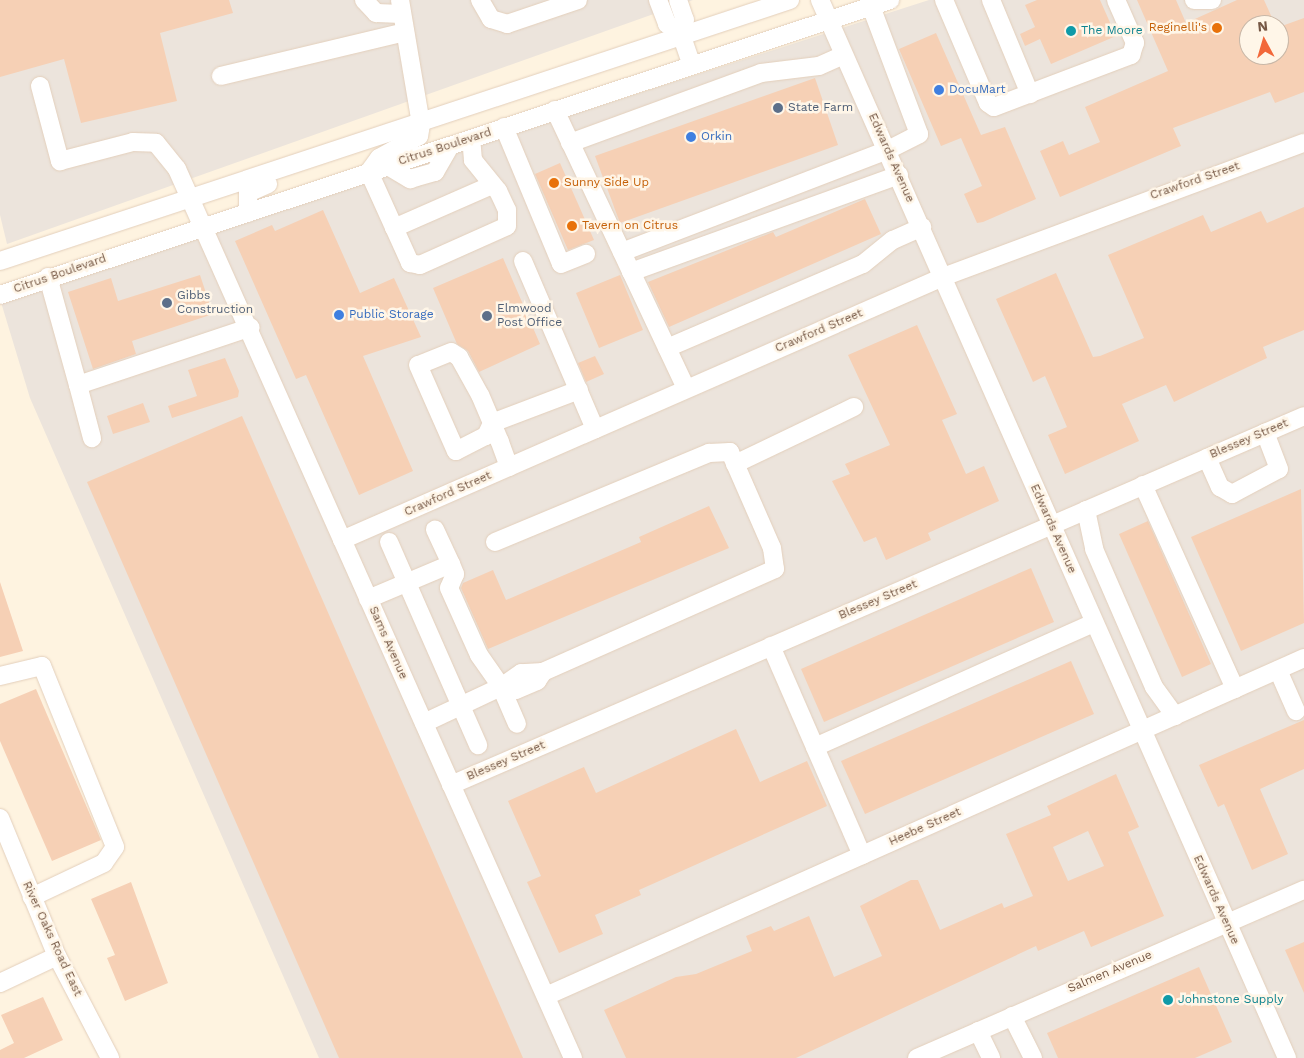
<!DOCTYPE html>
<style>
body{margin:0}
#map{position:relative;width:1304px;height:1058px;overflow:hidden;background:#fef3e0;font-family:"Work Sans",sans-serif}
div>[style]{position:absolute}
.industrial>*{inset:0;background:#ece4dc}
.building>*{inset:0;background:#f6d0b5}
.roads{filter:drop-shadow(0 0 1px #e3cfbb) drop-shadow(0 0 1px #e3cfbb)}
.minor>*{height:18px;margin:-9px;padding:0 9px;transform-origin:9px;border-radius:9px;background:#fff}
.dots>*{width:14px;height:14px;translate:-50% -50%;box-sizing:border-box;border:2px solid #fff6e8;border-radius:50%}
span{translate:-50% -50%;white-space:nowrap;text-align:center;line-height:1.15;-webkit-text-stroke:5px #fff6e8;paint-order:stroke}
.food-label{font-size:12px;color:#c56008}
.right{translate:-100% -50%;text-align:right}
.left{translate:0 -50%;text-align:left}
.culture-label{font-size:12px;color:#0d838f}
.shop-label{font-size:12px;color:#366cbe}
.service-label{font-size:12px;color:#4e5e75}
.street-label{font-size:12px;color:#765845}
.north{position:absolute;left:1239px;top:15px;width:50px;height:50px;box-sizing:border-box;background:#fff6e8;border:1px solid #c8b7a7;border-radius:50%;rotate:354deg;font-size:14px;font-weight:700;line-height:20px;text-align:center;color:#765845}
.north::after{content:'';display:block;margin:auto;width:18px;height:22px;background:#f2683a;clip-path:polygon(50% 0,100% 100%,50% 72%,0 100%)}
</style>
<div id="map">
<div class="industrial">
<div style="clip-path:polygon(0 0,693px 0,7px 244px,0 215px)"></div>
<div style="clip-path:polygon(evenodd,929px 0,1304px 0,1304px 1058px,319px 1058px,30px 398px,0 299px,929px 0,1249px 25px,1279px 25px,1279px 55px,1249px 55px,1249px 25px)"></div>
</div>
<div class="building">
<div style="clip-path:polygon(0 0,229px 0,233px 13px,160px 33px,177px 101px,81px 123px,64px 59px,0 77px)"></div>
<div style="clip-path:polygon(1037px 0,1100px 0,1116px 36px,1051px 64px,1040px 39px,1025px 46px,1020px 34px,1035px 27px,1025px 5px)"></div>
<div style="clip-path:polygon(1137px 0,1176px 0,1186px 23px,1237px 0,1264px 0,1273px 20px,1249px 25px,1249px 55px,1279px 55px,1279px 27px,1304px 18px,1304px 92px,1275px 103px,1270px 92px,1173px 128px,1181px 146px,1060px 197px,1040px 151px,1063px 141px,1069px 155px,1100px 142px,1085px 107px,1168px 71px)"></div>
<div style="clip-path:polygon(936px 33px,981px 135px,1005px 127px,1036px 199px,983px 222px,977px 223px,964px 194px,982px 186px,961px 138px,941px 146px,899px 49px)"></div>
<div style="clip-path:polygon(815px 78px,838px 145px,620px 223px,595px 156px)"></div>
<div style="clip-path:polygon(560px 163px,594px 240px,568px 250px,535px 174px)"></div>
<div style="clip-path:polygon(865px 199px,881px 234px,669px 327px,648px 282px,773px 232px,776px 237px)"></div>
<div style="clip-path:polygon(1304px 207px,1304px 330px,1263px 347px,1267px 358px,1174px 402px,1166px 385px,1122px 404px,1139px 441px,1065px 474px,1048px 435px,1067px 427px,1045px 376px,1033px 382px,996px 299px,1056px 273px,1093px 357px,1100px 356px,1144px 338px,1108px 255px,1203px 215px,1211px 232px,1261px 211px,1267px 223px)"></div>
<div style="clip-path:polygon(323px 210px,360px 293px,394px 278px,421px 337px,363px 356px,413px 471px,359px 495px,306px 375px,296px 379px,235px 241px,272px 225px,275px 231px)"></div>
<div style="clip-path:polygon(503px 258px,540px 344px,479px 372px,468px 351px,457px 344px,433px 288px)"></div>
<div style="clip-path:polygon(200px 275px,213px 314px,132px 341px,136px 354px,93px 369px,68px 292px,111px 278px,118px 301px)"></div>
<div style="clip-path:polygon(620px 275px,643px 330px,599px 348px,576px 293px)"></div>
<div style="clip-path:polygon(917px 325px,957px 414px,942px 420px,966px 474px,984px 466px,999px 501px,928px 533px,931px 540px,886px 560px,876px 537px,864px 542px,832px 481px,850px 474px,845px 464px,890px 445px,848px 355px)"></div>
<div style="clip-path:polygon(595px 356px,604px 374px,586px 382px,578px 363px)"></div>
<div style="clip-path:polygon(225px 358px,239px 391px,238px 397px,172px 418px,168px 406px,197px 396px,188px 370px)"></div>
<div style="clip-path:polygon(143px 403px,150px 422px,113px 434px,107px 416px)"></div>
<div style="clip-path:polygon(242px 416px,523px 1058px,339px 1058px,87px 482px)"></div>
<div style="clip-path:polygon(1301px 489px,1304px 623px,1241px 651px,1191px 537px)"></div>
<div style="clip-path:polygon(709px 506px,729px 548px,488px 649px,461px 588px,463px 583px,493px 570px,506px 600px,641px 542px,639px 537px)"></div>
<div style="clip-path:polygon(1148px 521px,1211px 664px,1182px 677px,1119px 534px)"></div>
<div style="clip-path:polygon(1031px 568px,1054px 622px,824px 722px,801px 669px)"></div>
<div style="clip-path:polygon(0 582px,23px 651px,0 657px)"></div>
<div style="clip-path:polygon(1071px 661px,1094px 714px,865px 814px,841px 761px)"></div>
<div style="clip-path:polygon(36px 689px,101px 840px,52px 861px,0 741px,0 704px)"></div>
<div style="clip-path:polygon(1304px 720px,1304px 769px,1260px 789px,1288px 854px,1252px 870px,1224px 804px,1218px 807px,1199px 765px)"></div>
<div style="clip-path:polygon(736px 729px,760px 782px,807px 761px,827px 806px,639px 890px,641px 895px,595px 915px,603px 934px,559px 953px,527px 882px,541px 876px,508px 801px,584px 767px,596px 793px)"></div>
<div style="clip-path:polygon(evenodd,1116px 774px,1139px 827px,1128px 832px,1164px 916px,1091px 947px,1084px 931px,1038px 951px,1036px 946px,796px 1058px,626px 1058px,604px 1010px,676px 977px,696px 974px,752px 951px,746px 936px,771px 926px,774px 931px,809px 916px,834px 977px,882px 956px,860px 906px,911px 880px,918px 880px,940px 930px,1002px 903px,1004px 908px,1033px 896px,1006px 834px,1051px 815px,1047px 806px,1116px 774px,1088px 831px,1104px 866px,1068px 881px,1053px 847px,1088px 831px)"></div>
<div style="clip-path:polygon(131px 882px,168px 983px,125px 1001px,107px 958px,115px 955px,91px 899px)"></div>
<div style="clip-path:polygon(1304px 942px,1304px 993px,1285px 950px)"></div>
<div style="clip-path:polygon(1199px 967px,1232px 1042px,1195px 1058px,1058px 1058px,1047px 1033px)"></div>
<div style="clip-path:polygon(43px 997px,63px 1040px,24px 1058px,0 1058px,0 1050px,14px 1043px,1px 1015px)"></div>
</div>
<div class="roads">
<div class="minor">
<div style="left:364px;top:0;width:18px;rotate:47deg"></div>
<div style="left:376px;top:13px;width:26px;rotate:2deg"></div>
<div style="left:400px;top:0;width:126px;rotate:80.4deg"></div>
<div style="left:421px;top:124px;width:12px;rotate:99deg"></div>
<div style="left:419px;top:136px;width:46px;rotate:151.2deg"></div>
<div style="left:379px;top:158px;width:17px;rotate:126deg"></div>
<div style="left:369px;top:172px;width:100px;rotate:65.7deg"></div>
<div style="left:410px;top:263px;width:10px;rotate:11deg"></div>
<div style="left:420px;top:265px;width:95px;rotate:-24.1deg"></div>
<div style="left:507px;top:226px;width:16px;rotate:-90deg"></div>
<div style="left:507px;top:210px;width:21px;rotate:-115deg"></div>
<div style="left:498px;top:191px;width:40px;rotate:-129deg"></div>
<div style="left:473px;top:160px;width:21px;rotate:-95deg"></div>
<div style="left:480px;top:0;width:22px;rotate:60deg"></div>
<div style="left:491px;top:19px;width:17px;rotate:17deg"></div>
<div style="left:507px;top:24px;width:75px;rotate:-18.7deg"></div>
<div style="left:658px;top:0;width:26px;rotate:69deg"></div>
<div style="left:667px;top:24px;width:15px;rotate:28deg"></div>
<div style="left:678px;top:0;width:21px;rotate:71deg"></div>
<div style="left:685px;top:20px;width:12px;rotate:114deg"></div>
<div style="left:680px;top:31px;width:36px;rotate:71deg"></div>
<div style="left:820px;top:0;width:1156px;rotate:66.18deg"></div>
<div style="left:944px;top:0;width:112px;rotate:66.9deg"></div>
<div style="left:988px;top:103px;width:7px;rotate:34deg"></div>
<div style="left:994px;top:107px;width:147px;rotate:-20.8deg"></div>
<div style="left:1131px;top:55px;width:13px;rotate:-72deg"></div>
<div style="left:1135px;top:43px;width:47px;rotate:-113.8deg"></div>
<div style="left:991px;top:0;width:102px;rotate:67.5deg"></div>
<div style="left:1194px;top:0;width:18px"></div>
<div style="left:221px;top:76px;width:189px;rotate:-13.4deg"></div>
<div style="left:40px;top:86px;width:78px;rotate:75.1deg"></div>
<div style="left:60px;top:161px;width:75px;rotate:-14.6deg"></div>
<div style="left:133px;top:142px;width:23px;rotate:2deg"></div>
<div style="left:156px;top:143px;width:33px;rotate:51deg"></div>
<div style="left:177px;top:169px;width:973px;rotate:65.99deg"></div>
<div style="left:555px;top:110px;width:308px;rotate:64.8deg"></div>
<div style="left:504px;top:127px;width:148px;rotate:67.4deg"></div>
<div style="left:561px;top:264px;width:27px;rotate:-22deg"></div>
<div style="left:570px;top:143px;width:203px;rotate:-20.1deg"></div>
<div style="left:761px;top:73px;width:58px;rotate:-6.9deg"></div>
<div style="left:819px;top:66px;width:27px;rotate:-24deg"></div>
<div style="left:388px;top:166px;width:26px;rotate:31deg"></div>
<div style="left:410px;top:179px;width:26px;rotate:-16deg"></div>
<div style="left:435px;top:172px;width:30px;rotate:-60deg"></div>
<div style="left:248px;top:213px;width:20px;rotate:-90deg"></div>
<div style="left:248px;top:193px;width:22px;rotate:-24deg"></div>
<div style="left:394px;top:228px;width:107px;rotate:-23.7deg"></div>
<div style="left:622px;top:252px;width:285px;rotate:-21deg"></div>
<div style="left:888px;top:150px;width:35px;rotate:-27deg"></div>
<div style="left:919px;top:134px;width:137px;rotate:-110.6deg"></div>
<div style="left:0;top:261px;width:832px;rotate:-18.28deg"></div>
<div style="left:523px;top:261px;width:183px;rotate:66.8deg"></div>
<div style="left:631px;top:272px;width:285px;rotate:-19.9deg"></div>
<div style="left:48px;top:277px;width:112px;rotate:74.5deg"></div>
<div style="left:78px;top:385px;width:182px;rotate:-18.5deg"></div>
<div style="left:0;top:295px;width:938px;rotate:-18.34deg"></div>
<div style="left:667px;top:348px;width:213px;rotate:-23.2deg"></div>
<div style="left:863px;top:264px;width:38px;rotate:-39deg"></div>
<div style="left:893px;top:240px;width:32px;rotate:-24deg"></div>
<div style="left:78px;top:385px;width:55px;rotate:75.2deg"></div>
<div style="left:1207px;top:458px;width:32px;rotate:66deg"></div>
<div style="left:1220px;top:487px;width:14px;rotate:30deg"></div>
<div style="left:1232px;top:494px;width:53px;rotate:-28deg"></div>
<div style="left:1279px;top:469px;width:39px;rotate:-111deg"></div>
<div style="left:735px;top:464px;width:132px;rotate:-25.6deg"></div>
<div style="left:509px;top:467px;width:27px;rotate:-110deg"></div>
<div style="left:500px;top:442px;width:21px;rotate:-113deg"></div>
<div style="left:492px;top:423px;width:30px;rotate:-113deg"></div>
<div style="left:480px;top:395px;width:43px;rotate:-118.9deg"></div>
<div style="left:459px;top:357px;width:9px;rotate:-148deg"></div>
<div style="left:451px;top:352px;width:35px;rotate:158deg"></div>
<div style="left:418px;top:365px;width:94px;rotate:66.2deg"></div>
<div style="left:456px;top:451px;width:34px;rotate:-27deg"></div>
<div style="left:486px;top:436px;width:14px;rotate:-65deg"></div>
<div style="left:492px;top:423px;width:93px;rotate:-20.8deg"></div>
<div style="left:1143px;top:485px;width:224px;rotate:65.7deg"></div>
<div style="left:1086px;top:510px;width:40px;rotate:78deg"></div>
<div style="left:1094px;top:549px;width:150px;rotate:66.5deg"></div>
<div style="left:1154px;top:687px;width:36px;rotate:54deg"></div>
<div style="left:342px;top:540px;width:656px;rotate:-23.63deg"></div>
<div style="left:943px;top:277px;width:385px;rotate:-20.4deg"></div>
<div style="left:389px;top:542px;width:222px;rotate:66.3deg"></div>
<div style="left:495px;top:542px;width:232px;rotate:-22.6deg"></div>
<div style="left:709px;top:453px;width:21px;rotate:-3deg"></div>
<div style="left:730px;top:452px;width:105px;rotate:66.4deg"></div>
<div style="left:772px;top:548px;width:21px;rotate:82deg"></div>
<div style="left:775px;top:569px;width:254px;rotate:156.1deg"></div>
<div style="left:543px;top:672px;width:22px;rotate:177deg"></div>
<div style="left:521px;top:673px;width:24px;rotate:145deg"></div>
<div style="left:451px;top:564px;width:11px;rotate:68deg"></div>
<div style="left:455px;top:574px;width:15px;rotate:113deg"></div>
<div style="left:449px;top:588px;width:73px;rotate:65.9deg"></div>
<div style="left:479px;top:655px;width:39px;rotate:55deg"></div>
<div style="left:501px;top:687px;width:15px;rotate:11deg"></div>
<div style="left:516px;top:690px;width:23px;rotate:-23deg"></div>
<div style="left:537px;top:681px;width:11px;rotate:-56deg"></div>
<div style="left:368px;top:599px;width:90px;rotate:-22.9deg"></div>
<div style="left:451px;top:564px;width:38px;rotate:-115deg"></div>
<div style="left:771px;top:646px;width:228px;rotate:66.5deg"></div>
<div style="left:1278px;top:670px;width:45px;rotate:66.3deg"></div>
<div style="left:0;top:676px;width:43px;rotate:-13.4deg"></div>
<div style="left:42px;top:666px;width:195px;rotate:68deg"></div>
<div style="left:115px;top:847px;width:19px;rotate:125deg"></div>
<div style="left:104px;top:863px;width:80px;rotate:154.7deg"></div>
<div style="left:424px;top:723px;width:85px;rotate:-25.1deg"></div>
<div style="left:501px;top:687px;width:40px;rotate:66.6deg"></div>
<div style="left:815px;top:747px;width:305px;rotate:-24deg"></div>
<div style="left:451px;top:785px;width:929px;rotate:-23.39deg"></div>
<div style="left:0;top:818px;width:149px;rotate:67.6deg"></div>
<div style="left:57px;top:956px;width:115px;rotate:62.5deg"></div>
<div style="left:0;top:983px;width:63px;rotate:-25.3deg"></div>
<div style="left:546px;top:996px;width:830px;rotate:-24.03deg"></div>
<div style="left:1012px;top:1016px;width:47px;rotate:63.4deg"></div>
<div style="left:978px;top:1031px;width:30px;rotate:64deg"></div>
<div style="left:917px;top:1058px;width:422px;rotate:-23.5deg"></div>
</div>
</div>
<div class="dots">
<div style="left:1217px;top:28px;background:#e8710a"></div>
<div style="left:1071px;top:31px;background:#0f9aa8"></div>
<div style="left:939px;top:90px;background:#3f7fe0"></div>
<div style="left:778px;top:108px;background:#5c6f8a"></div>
<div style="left:691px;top:137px;background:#3f7fe0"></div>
<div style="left:554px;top:183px;background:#e8710a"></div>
<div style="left:572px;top:226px;background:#e8710a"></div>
<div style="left:167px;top:303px;background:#5c6f8a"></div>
<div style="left:339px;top:315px;background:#3f7fe0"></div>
<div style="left:487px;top:316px;background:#5c6f8a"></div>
<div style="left:1168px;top:1000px;background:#0f9aa8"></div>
</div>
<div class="food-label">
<span class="right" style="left:1207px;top:28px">Reginelli's</span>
<span class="left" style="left:564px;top:183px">Sunny Side Up</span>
<span class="left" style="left:582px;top:226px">Tavern on Citrus</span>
</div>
<div class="culture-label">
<span class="left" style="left:1081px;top:31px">The Moore</span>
<span class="left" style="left:1178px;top:1000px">Johnstone Supply</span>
</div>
<div class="shop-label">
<span class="left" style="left:949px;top:90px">DocuMart</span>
<span class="left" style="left:701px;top:137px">Orkin</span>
<span class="left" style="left:349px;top:315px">Public Storage</span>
</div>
<div class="service-label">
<span class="left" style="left:788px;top:108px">State Farm</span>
<span class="left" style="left:177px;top:303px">Gibbs<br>Construction</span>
<span class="left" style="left:497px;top:316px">Elmwood<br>Post Office</span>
</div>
<div class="street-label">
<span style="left:445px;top:147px;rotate:-18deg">Citrus Boulevard</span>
<span style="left:891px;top:158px;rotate:66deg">Edwards Avenue</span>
<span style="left:1195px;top:181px;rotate:-19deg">Crawford Street</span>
<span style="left:60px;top:274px;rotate:-19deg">Citrus Boulevard</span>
<span style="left:819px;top:331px;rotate:-23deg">Crawford Street</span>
<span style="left:1249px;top:439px;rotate:-23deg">Blessey Street</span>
<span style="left:448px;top:494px;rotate:-24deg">Crawford Street</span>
<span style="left:1053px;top:529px;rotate:66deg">Edwards Avenue</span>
<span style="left:878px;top:600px;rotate:-23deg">Blessey Street</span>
<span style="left:388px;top:643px;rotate:66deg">Sams Avenue</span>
<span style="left:506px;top:761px;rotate:-23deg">Blessey Street</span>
<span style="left:925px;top:827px;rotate:-24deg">Heebe Street</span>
<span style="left:1216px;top:900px;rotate:66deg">Edwards Avenue</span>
<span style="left:52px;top:939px;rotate:65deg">River Oaks Road East</span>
<span style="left:1110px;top:972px;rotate:-23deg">Salmen Avenue</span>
</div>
<div class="north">N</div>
</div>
